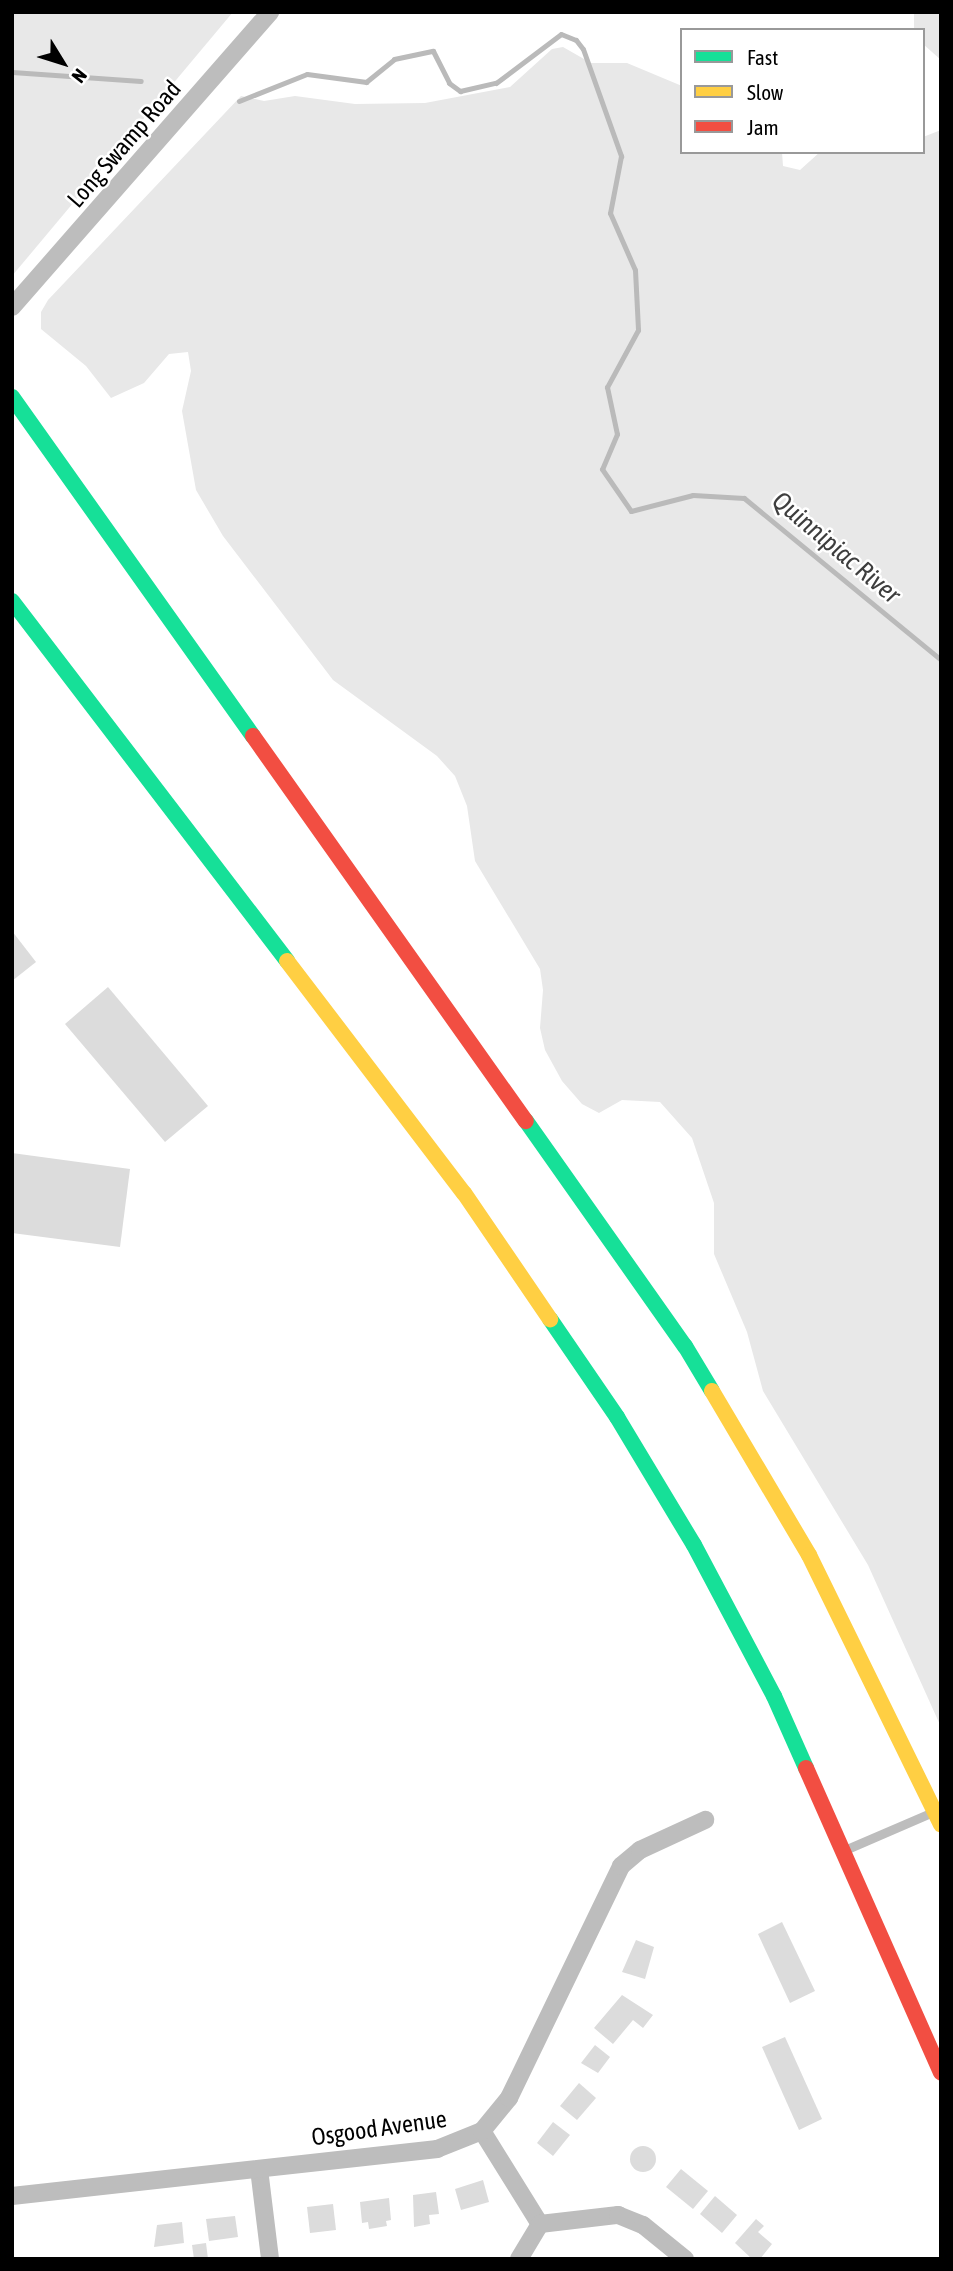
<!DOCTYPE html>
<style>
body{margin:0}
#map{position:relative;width:953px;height:2271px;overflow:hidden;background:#fff;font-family:"Asap Condensed",sans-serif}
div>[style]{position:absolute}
.green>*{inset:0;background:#e8e8e8}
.stream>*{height:5px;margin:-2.5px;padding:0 2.5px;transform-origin:2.5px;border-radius:2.5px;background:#bababa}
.building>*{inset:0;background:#dcdcdc}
.round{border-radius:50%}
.lane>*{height:9px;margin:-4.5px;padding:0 4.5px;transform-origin:4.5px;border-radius:4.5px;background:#bdbdbd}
.street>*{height:18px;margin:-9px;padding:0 9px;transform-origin:9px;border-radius:9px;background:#bdbdbd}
.fast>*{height:16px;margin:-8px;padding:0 8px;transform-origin:8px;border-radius:8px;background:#16e098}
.slow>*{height:16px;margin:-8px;padding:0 8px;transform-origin:8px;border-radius:8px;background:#ffcf43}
.jam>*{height:16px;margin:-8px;padding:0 8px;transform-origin:8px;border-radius:8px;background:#f24e42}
span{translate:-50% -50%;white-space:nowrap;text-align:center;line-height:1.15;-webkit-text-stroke:5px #fff;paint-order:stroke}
.street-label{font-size:24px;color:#000}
.water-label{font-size:26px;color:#3e3e3e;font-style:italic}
.frame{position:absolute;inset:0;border:14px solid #000;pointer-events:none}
.legend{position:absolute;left:680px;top:28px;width:245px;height:126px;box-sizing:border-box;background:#fff;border:2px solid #999;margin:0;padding:9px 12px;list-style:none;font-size:21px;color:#000}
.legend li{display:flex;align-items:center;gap:14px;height:35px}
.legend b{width:35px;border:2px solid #999}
.north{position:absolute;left:28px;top:28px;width:70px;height:70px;-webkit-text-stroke:5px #fff;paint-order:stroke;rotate:128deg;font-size:19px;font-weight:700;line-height:28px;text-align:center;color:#000}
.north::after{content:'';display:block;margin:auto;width:24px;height:32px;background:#000;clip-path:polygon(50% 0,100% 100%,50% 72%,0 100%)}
</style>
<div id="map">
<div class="green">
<div style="clip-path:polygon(12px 12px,233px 12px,12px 276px)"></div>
<div style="clip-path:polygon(914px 12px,941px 12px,941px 60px,923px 44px,923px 30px,914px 30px)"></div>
<div style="clip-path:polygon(563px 47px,591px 63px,627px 63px,682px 86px,682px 152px,782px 152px,783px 166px,800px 170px,820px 152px,923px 152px,923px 137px,941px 130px,941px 1727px,868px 1565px,763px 1391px,747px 1332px,714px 1254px,714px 1203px,692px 1138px,660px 1102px,622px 1100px,599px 1113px,582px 1104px,562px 1081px,545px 1050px,540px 1028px,543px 990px,540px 969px,475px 861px,467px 806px,455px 776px,437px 756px,333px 680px,223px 536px,196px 490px,182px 411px,191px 371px,188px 352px,169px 354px,144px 383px,111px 398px,86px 366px,41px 329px,41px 312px,48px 300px,241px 96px,264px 101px,295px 96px,355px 104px,425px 103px,510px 87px,552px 49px)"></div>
</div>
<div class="stream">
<div style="left:12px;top:72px;width:129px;rotate:4deg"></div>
<div style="left:239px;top:101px;width:73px;rotate:-21.7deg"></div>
<div style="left:307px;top:74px;width:60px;rotate:7.7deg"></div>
<div style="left:366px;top:82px;width:36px;rotate:-39deg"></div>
<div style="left:394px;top:59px;width:40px;rotate:-12deg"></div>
<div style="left:433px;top:51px;width:36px;rotate:63deg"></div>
<div style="left:449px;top:83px;width:14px;rotate:36deg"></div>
<div style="left:460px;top:91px;width:37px;rotate:-13deg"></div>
<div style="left:496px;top:83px;width:81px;rotate:-37deg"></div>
<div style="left:561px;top:34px;width:16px;rotate:22deg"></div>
<div style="left:576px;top:40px;width:11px;rotate:52deg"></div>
<div style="left:583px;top:49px;width:114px;rotate:70.4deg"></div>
<div style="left:621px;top:156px;width:58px;rotate:100.9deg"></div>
<div style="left:610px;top:213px;width:62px;rotate:66.3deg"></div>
<div style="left:635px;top:270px;width:60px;rotate:87.1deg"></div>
<div style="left:638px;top:330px;width:65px;rotate:118.5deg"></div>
<div style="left:607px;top:387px;width:48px;rotate:78deg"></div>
<div style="left:617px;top:434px;width:38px;rotate:113deg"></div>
<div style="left:602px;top:469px;width:51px;rotate:55.4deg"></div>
<div style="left:631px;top:511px;width:64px;rotate:-14.5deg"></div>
<div style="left:693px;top:495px;width:51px;rotate:3.4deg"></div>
<div style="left:744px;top:498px;width:255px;rotate:39.4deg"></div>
</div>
<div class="building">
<div style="clip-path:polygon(12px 931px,36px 962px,12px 981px)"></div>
<div style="clip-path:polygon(108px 987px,208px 1106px,165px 1142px,65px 1024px)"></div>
<div style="clip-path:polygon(12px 1153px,130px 1169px,120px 1247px,12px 1233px)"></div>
<div style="clip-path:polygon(782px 1922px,815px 1991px,790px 2003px,758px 1934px)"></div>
<div style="clip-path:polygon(636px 1940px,654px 1947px,645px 1979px,622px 1972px)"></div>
<div style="clip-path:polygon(622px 1995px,653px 2015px,643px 2028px,633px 2020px,613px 2044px,594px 2028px)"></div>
<div style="clip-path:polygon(785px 2037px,822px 2119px,799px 2130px,762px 2047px)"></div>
<div style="clip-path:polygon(595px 2045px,610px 2057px,598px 2073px,581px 2063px)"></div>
<div style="clip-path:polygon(579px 2083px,596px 2098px,577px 2120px,560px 2106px)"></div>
<div style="clip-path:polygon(553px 2122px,570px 2135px,553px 2156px,537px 2143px)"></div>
<div class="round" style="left:630px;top:2146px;width:26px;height:26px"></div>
<div style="clip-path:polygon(681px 2169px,708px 2191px,693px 2209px,666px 2187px)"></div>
<div style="clip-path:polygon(483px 2180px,489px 2202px,461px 2210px,455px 2189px)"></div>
<div style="clip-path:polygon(436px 2192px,439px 2214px,429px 2215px,430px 2224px,414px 2227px,413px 2195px)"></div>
<div style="clip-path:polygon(715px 2196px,737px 2215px,722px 2233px,700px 2214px)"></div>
<div style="clip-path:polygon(389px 2198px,391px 2220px,386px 2221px,387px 2226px,369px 2229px,368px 2222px,362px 2223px,360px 2202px)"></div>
<div style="clip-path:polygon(333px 2204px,336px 2230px,310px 2233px,307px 2207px)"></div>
<div style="clip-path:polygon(235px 2216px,238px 2237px,209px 2241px,206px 2219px)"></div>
<div style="clip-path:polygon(756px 2219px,764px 2226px,758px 2232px,772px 2244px,760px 2259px,752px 2259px,735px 2243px)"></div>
<div style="clip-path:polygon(182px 2222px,184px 2243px,154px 2247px,157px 2225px)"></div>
<div style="clip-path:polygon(206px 2243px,208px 2259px,194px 2259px,192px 2245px)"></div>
</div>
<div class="lane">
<div style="left:847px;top:1849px;width:90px;rotate:-23.4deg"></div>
</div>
<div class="street">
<div style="left:12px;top:307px;width:392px;rotate:-48.8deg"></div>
<div style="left:482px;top:2131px;width:110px;rotate:58.1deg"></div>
<div style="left:259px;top:2169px;width:91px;rotate:83deg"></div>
<div style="left:12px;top:2196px;width:428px;rotate:-6.3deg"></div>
<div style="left:437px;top:2149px;width:48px;rotate:-21.8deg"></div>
<div style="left:482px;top:2131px;width:43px;rotate:-50.7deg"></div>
<div style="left:509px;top:2098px;width:258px;rotate:-64.2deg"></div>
<div style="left:621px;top:1866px;width:25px;rotate:-40deg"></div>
<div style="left:640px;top:1850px;width:72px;rotate:-24.8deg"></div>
<div style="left:519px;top:2259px;width:41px;rotate:-59deg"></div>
<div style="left:540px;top:2224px;width:79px;rotate:-6.6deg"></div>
<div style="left:618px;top:2215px;width:27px;rotate:22deg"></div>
<div style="left:643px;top:2225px;width:54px;rotate:39deg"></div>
</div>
<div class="fast">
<div style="left:12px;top:397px;width:416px;rotate:54.6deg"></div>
<div style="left:12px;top:601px;width:453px;rotate:52.6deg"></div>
<div style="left:526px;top:1121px;width:276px;rotate:54.8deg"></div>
<div style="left:685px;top:1346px;width:52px;rotate:59deg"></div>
<div style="left:550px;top:1319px;width:119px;rotate:55.6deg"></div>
<div style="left:617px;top:1417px;width:149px;rotate:59deg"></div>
<div style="left:694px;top:1545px;width:171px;rotate:62.1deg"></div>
<div style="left:774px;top:1696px;width:79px;rotate:66deg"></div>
</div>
<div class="slow">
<div style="left:287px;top:961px;width:292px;rotate:52.7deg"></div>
<div style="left:464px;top:1193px;width:153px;rotate:55.7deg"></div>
<div style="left:712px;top:1391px;width:191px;rotate:59.4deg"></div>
<div style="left:809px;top:1555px;width:300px;rotate:63.9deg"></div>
</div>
<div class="jam">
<div style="left:253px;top:736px;width:472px;rotate:54.7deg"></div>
<div style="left:806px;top:1768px;width:333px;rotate:66.1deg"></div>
</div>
<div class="street-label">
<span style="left:124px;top:144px;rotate:-49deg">Long Swamp Road</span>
<span style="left:379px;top:2128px;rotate:-8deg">Osgood Avenue</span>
</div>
<div class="water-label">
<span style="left:836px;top:548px;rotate:40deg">Quinnipiac River</span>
</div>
<div class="frame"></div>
<ul class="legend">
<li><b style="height:9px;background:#16e098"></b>Fast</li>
<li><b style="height:9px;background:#ffcf43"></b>Slow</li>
<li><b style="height:9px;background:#f24e42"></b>Jam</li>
</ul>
<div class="north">N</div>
</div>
